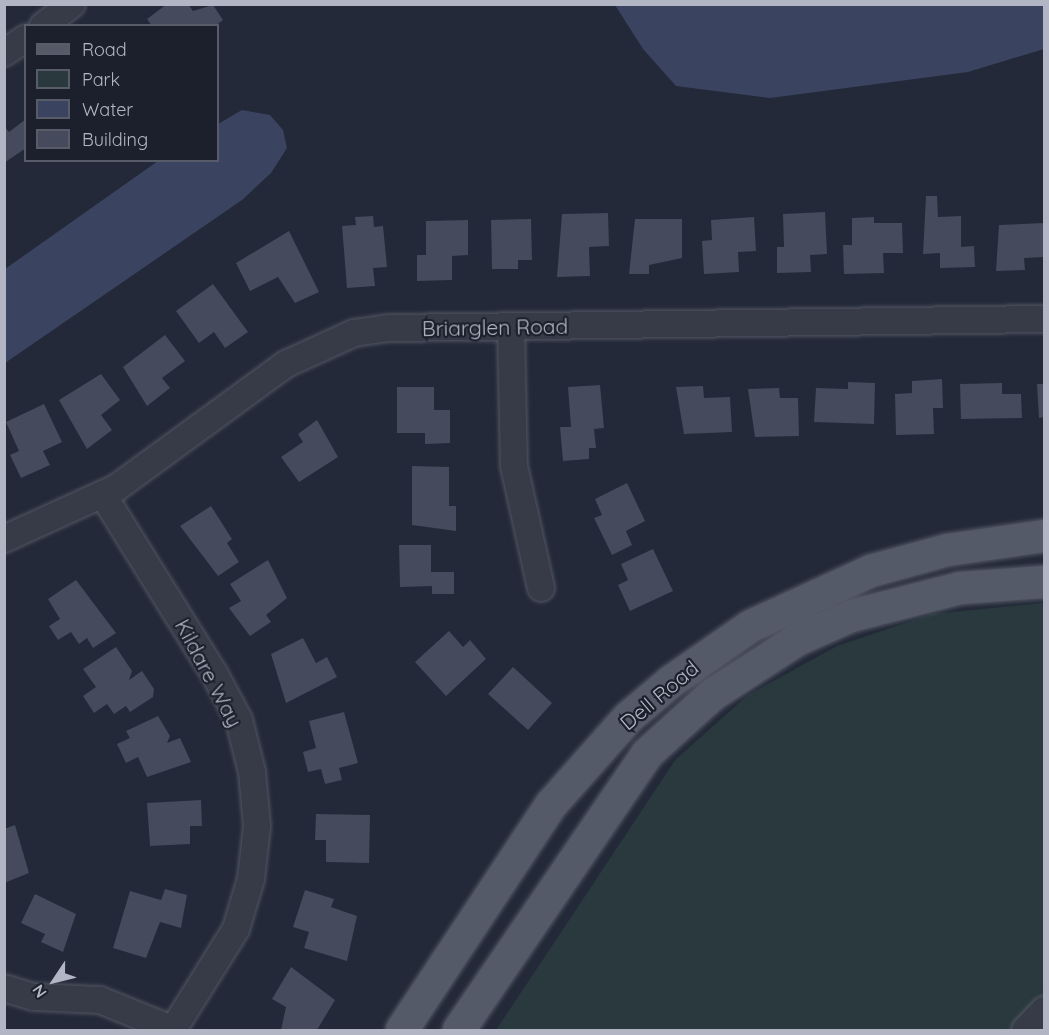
<!DOCTYPE html>
<style>
body{margin:0}
#map{position:relative;width:1049px;height:1035px;overflow:hidden;background:#232938;font-family:Quicksand,sans-serif}
div>[style]{position:absolute}
.green>*{inset:0;background:#29393d}
.water>*{inset:0;background:#3a4460}
.building>*{inset:0;background:#454a5c}
.roads{filter:drop-shadow(0 0 2px #525663) drop-shadow(0 0 2px #525663)}
.minor>*{height:26px;margin:-13px;padding:0 13px;transform-origin:13px;border-radius:13px;background:#373b48}
.major>*{height:32px;margin:-16px;padding:0 16px;transform-origin:16px;border-radius:16px;background:#555a68}
span{translate:-50% -50%;white-space:nowrap;text-align:center;line-height:1.15;-webkit-text-stroke:4.5px #1c202d;paint-order:stroke}
.street-label{font-size:21px;color:#b2b6c4}
.frame{position:absolute;inset:0;border:6px solid #b2b6c4;pointer-events:none}
.legend{position:absolute;left:24px;top:24px;width:195px;height:138px;box-sizing:border-box;background:#1c202d;border:2px solid #585c69;margin:0;padding:8px 10px;list-style:none;font-size:18px;color:#b2b6c4}
.legend li{display:flex;align-items:center;gap:12px;height:30px}
.legend b{width:30px;border:2px solid #585c69}
.north{position:absolute;left:24px;top:951px;width:60px;height:60px;-webkit-text-stroke:4px #1c202d;paint-order:stroke;rotate:235deg;font-size:16px;font-weight:700;line-height:24px;text-align:center;color:#b2b6c4}
.north::after{content:'';display:block;margin:auto;width:21px;height:27px;background:#b2b6c4;clip-path:polygon(50% 0,100% 100%,50% 72%,0 100%)}
</style>
<div id="map">
<div class="green">
<div style="clip-path:polygon(1044px 603px,1044px 1030px,496px 1030px,676px 759px,748px 695px,837px 646px,932px 614px)"></div>
</div>
<div class="water">
<div style="clip-path:polygon(615px 5px,1044px 5px,1044px 49px,968px 72px,770px 98px,676px 86px,643px 49px)"></div>
<div style="clip-path:polygon(242px 110px,270px 115px,283px 130px,287px 148px,271px 173px,242px 200px,5px 363px,5px 269px,158px 161px,218px 160px,218px 124px)"></div>
</div>
<div class="building">
<div style="clip-path:polygon(167px 4px,188px 4px,193px 11px,213px 5px,223px 20px,215px 26px,152px 26px,147px 19px)"></div>
<div style="clip-path:polygon(26px 119px,26px 148px,4px 163px,4px 126px,9px 132px)"></div>
<div style="clip-path:polygon(926px 196px,937px 196px,938px 217px,961px 216px,961px 247px,974px 246px,975px 267px,940px 268px,940px 253px,923px 254px)"></div>
<div style="clip-path:polygon(825px 212px,827px 254px,810px 255px,811px 272px,777px 273px,777px 247px,784px 247px,783px 214px)"></div>
<div style="clip-path:polygon(608px 213px,609px 246px,589px 247px,590px 276px,557px 277px,562px 214px)"></div>
<div style="clip-path:polygon(373px 216px,374px 227px,383px 226px,387px 267px,373px 268px,375px 286px,347px 288px,342px 226px,356px 225px,355px 217px)"></div>
<div style="clip-path:polygon(754px 217px,756px 251px,738px 252px,739px 272px,704px 274px,702px 241px,712px 240px,711px 220px)"></div>
<div style="clip-path:polygon(874px 217px,874px 223px,902px 223px,903px 253px,883px 253px,884px 273px,844px 274px,843px 245px,852px 245px,852px 218px)"></div>
<div style="clip-path:polygon(531px 219px,532px 260px,518px 260px,518px 269px,492px 269px,491px 220px)"></div>
<div style="clip-path:polygon(635px 219px,682px 219px,682px 258px,649px 265px,649px 274px,629px 274px)"></div>
<div style="clip-path:polygon(468px 220px,468px 255px,452px 256px,452px 280px,417px 281px,417px 255px,426px 255px,426px 221px)"></div>
<div style="clip-path:polygon(1044px 223px,1044px 257px,1024px 258px,1025px 270px,996px 271px,999px 225px)"></div>
<div style="clip-path:polygon(289px 231px,319px 292px,295px 303px,278px 277px,250px 291px,236px 263px)"></div>
<div style="clip-path:polygon(213px 284px,248px 332px,225px 348px,214px 332px,199px 343px,176px 311px)"></div>
<div style="clip-path:polygon(165px 335px,185px 361px,162px 378px,170px 388px,147px 406px,123px 367px)"></div>
<div style="clip-path:polygon(101px 374px,120px 400px,101px 415px,112px 430px,87px 449px,59px 400px)"></div>
<div style="clip-path:polygon(942px 379px,943px 408px,933px 408px,934px 434px,896px 435px,895px 394px,912px 393px,912px 381px)"></div>
<div style="clip-path:polygon(848px 382px,875px 383px,874px 424px,814px 422px,816px 388px,848px 389px)"></div>
<div style="clip-path:polygon(1002px 383px,1002px 394px,1021px 394px,1022px 418px,961px 419px,960px 384px)"></div>
<div style="clip-path:polygon(1037px 384px,1044px 384px,1044px 417px,1039px 418px)"></div>
<div style="clip-path:polygon(600px 385px,604px 428px,594px 429px,596px 448px,589px 448px,589px 459px,563px 461px,560px 427px,571px 427px,568px 387px)"></div>
<div style="clip-path:polygon(703px 386px,704px 398px,730px 397px,732px 432px,684px 434px,676px 387px)"></div>
<div style="clip-path:polygon(397px 387px,434px 387px,434px 410px,450px 410px,450px 443px,425px 444px,425px 433px,397px 433px)"></div>
<div style="clip-path:polygon(779px 388px,780px 398px,798px 398px,799px 436px,755px 437px,748px 389px)"></div>
<div style="clip-path:polygon(44px 404px,62px 442px,43px 451px,50px 465px,21px 478px,10px 455px,19px 451px,6px 422px)"></div>
<div style="clip-path:polygon(317px 420px,338px 457px,299px 482px,281px 457px,303px 442px,298px 434px)"></div>
<div style="clip-path:polygon(412px 466px,449px 467px,449px 506px,456px 506px,456px 531px,412px 525px)"></div>
<div style="clip-path:polygon(627px 483px,645px 521px,626px 531px,632px 545px,612px 555px,594px 518px,602px 515px,595px 499px)"></div>
<div style="clip-path:polygon(211px 506px,232px 539px,227px 543px,239px 562px,218px 576px,180px 526px)"></div>
<div style="clip-path:polygon(399px 545px,431px 545px,431px 572px,454px 572px,454px 594px,432px 594px,432px 586px,400px 587px)"></div>
<div style="clip-path:polygon(653px 549px,673px 591px,630px 611px,618px 585px,628px 580px,621px 564px)"></div>
<div style="clip-path:polygon(268px 560px,287px 598px,266px 615px,271px 622px,250px 636px,229px 608px,241px 601px,230px 584px)"></div>
<div style="clip-path:polygon(76px 580px,116px 633px,93px 648px,87px 638px,79px 644px,71px 632px,58px 640px,49px 626px,60px 619px,48px 599px)"></div>
<div style="clip-path:polygon(449px 631px,463px 647px,470px 640px,486px 659px,446px 696px,415px 662px)"></div>
<div style="clip-path:polygon(303px 638px,316px 663px,327px 657px,337px 677px,286px 703px,271px 654px)"></div>
<div style="clip-path:polygon(116px 647px,132px 671px,129px 680px,142px 671px,154px 689px,153px 697px,130px 712px,126px 706px,114px 714px,107px 704px,94px 713px,83px 696px,96px 687px,83px 669px)"></div>
<div style="clip-path:polygon(513px 667px,552px 703px,528px 730px,488px 694px)"></div>
<div style="clip-path:polygon(344px 712px,358px 763px,339px 768px,342px 780px,325px 784px,321px 769px,308px 772px,303px 752px,316px 748px,309px 721px)"></div>
<div style="clip-path:polygon(158px 716px,170px 736px,167px 743px,180px 738px,191px 762px,147px 777px,138px 757px,126px 763px,117px 744px,130px 738px,126px 731px)"></div>
<div style="clip-path:polygon(201px 800px,202px 826px,190px 826px,190px 844px,150px 846px,147px 803px)"></div>
<div style="clip-path:polygon(316px 814px,370px 815px,369px 863px,326px 862px,326px 840px,315px 840px)"></div>
<div style="clip-path:polygon(15px 825px,29px 873px,4px 883px,4px 829px)"></div>
<div style="clip-path:polygon(165px 889px,187px 895px,181px 928px,160px 922px,146px 958px,113px 948px,130px 891px,161px 900px)"></div>
<div style="clip-path:polygon(305px 890px,334px 899px,331px 907px,357px 916px,347px 961px,304px 948px,309px 932px,293px 927px)"></div>
<div style="clip-path:polygon(35px 894px,76px 914px,63px 952px,41px 942px,45px 934px,21px 923px)"></div>
<div style="clip-path:polygon(291px 967px,335px 1000px,317px 1030px,281px 1030px,286px 1007px,272px 999px)"></div>
</div>
<div class="roads">
<div class="minor">
<div style="left:43px;top:26px;width:36px;rotate:-37deg"></div>
<div style="left:4px;top:53px;width:27px;rotate:-34deg"></div>
<div style="left:511px;top:327px;width:139px;rotate:88.8deg"></div>
<div style="left:514px;top:466px;width:125px;rotate:77.5deg"></div>
<div style="left:103px;top:495px;width:210px;rotate:58.1deg"></div>
<div style="left:214px;top:673px;width:53px;rotate:62deg"></div>
<div style="left:239px;top:720px;width:54px;rotate:76deg"></div>
<div style="left:252px;top:772px;width:54px;rotate:84.7deg"></div>
<div style="left:257px;top:826px;width:53px;rotate:96.5deg"></div>
<div style="left:251px;top:879px;width:52px;rotate:106.7deg"></div>
<div style="left:236px;top:929px;width:119px;rotate:122deg"></div>
<div style="left:4px;top:539px;width:123px;rotate:-24.5deg"></div>
<div style="left:116px;top:488px;width:210px;rotate:-36.1deg"></div>
<div style="left:286px;top:364px;width:75px;rotate:-24.5deg"></div>
<div style="left:354px;top:333px;width:36px;rotate:-8deg"></div>
<div style="left:390px;top:328px;width:654px;rotate:-0.79deg"></div>
<div style="left:4px;top:988px;width:31px;rotate:17deg"></div>
<div style="left:34px;top:997px;width:66px;rotate:2.6deg"></div>
<div style="left:100px;top:1000px;width:80px;rotate:22.1deg"></div>
<div style="left:1025px;top:1030px;width:28px;rotate:-46deg"></div>
</div>
<div class="major">
<div style="left:402px;top:1030px;width:270px;rotate:-56.5deg"></div>
<div style="left:551px;top:805px;width:116px;rotate:-48.5deg"></div>
<div style="left:628px;top:718px;width:57px;rotate:-40.1deg"></div>
<div style="left:672px;top:681px;width:96px;rotate:-34.8deg"></div>
<div style="left:751px;top:626px;width:132px;rotate:-24.6deg"></div>
<div style="left:871px;top:571px;width:80px;rotate:-15.3deg"></div>
<div style="left:948px;top:550px;width:97px;rotate:-8.3deg"></div>
<div style="left:459px;top:1030px;width:334px;rotate:-55.7deg"></div>
<div style="left:647px;top:754px;width:88px;rotate:-42.2deg"></div>
<div style="left:712px;top:695px;width:101px;rotate:-32.9deg"></div>
<div style="left:797px;top:640px;width:59px;rotate:-24deg"></div>
<div style="left:851px;top:616px;width:114px;rotate:-14.3deg"></div>
<div style="left:961px;top:588px;width:83px;rotate:-4.1deg"></div>
</div>
</div>
<div class="street-label">
<span style="left:495px;top:327px;rotate:-1deg">Briarglen Road</span>
<span style="left:209px;top:673px;rotate:62deg">Kildare Way</span>
<span style="left:659px;top:695px;rotate:-40deg">Dell Road</span>
</div>
<div class="frame"></div>
<ul class="legend">
<li><b style="height:8px;background:#555a68"></b>Road</li>
<li><b style="height:16px;background:#29393d"></b>Park</li>
<li><b style="height:16px;background:#3a4460"></b>Water</li>
<li><b style="height:16px;background:#454a5c"></b>Building</li>
</ul>
<div class="north">N</div>
</div>
